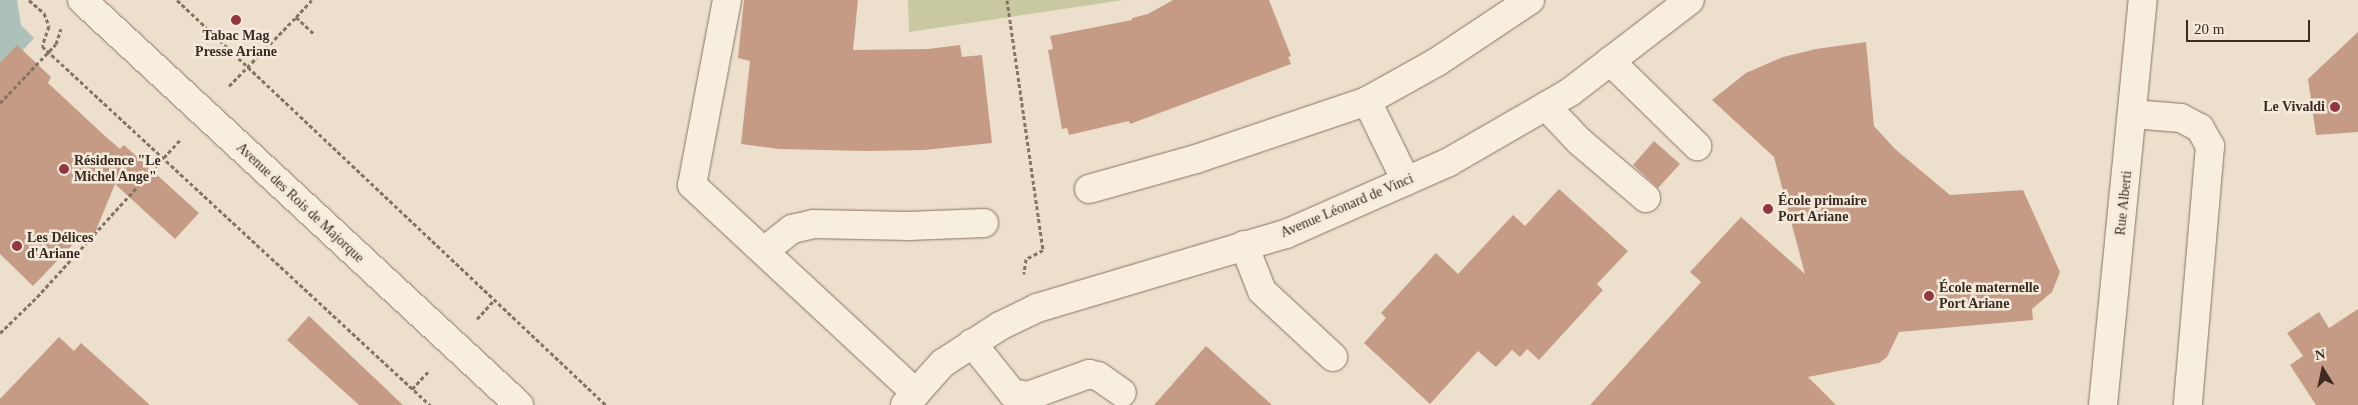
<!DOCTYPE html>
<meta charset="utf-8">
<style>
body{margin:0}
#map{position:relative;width:2358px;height:405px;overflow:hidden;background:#ecdfcc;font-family:Georgia,serif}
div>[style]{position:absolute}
.green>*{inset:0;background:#c8c9a0}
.water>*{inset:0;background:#acc1b9}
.building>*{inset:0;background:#c69b86}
.path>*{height:3px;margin-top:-1.5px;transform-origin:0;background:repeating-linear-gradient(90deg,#887261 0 4px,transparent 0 6.5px)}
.roads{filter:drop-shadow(0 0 1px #887261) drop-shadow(0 0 1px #887261)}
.minor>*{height:28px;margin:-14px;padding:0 14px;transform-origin:14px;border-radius:14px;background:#f7eedf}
.dots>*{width:14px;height:14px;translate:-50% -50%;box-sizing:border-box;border:2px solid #f4eadb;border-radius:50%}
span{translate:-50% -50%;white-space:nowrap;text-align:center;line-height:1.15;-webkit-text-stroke:5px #f4eadb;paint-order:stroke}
.poi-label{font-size:14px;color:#3a2c23;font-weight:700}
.right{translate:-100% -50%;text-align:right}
.left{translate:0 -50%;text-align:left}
.street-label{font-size:14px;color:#3a2c23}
.north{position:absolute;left:2298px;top:345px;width:50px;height:50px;-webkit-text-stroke:4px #f4eadb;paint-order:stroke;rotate:350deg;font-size:14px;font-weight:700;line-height:20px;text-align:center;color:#3a2c23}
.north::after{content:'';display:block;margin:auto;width:18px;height:22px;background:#3a2c23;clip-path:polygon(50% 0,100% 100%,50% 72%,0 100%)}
.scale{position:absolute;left:2186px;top:20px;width:124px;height:22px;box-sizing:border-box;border:2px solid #3a2c23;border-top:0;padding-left:6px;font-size:15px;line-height:18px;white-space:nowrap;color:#3a2c23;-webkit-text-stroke:4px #f4eadb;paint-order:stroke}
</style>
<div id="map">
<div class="green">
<div style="clip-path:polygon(908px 0,1124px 0,909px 32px)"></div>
</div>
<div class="water">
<div style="clip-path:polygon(0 0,17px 0,21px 25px,34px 38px,0 75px)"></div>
</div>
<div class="building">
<div style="clip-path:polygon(744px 0,858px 0,853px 50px,928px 49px,960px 45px,962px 57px,982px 55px,992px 143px,924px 150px,866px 151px,779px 149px,741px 144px,750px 61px,738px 58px)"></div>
<div style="clip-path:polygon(1173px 0,1269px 0,1291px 56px,1288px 57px,1291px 64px,1130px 124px,1129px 121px,1069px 135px,1067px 128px,1062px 129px,1048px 50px,1053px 49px,1050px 36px,1132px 20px,1132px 18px,1148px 14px)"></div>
<div style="clip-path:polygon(2358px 32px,2358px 132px,2316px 135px,2308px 79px)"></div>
<div style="clip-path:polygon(1866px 42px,1874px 126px,1895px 149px,1950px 195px,2023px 190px,2060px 272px,2052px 292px,2032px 309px,2033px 320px,1899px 332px,1887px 357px,1879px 363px,1808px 377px,1836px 405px,1590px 405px,1701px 282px,1690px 272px,1741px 217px,1805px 274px,1774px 157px,1712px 100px,1746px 73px,1783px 57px,1816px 49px)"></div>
<div style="clip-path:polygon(17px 45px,51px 77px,48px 83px,106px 137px,120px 149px,124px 145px,199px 213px,175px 239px,115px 184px,92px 240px,79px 238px,33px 286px,0 254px,0 63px)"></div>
<div style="clip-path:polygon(1654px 141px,1680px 164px,1658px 188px,1633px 165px)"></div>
<div style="clip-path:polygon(1559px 189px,1628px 251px,1597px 284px,1603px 290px,1539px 360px,1527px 349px,1520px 357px,1512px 350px,1496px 367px,1478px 351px,1430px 404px,1364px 343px,1386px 318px,1381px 313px,1436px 253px,1458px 274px,1513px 215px,1525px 226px)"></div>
<div style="clip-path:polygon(2358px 309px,2358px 405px,2316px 405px,2290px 365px,2303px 356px,2287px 333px,2319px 312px,2329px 328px)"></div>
<div style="clip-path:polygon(309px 316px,403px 405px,359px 405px,287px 340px)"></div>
<div style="clip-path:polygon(59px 337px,74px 351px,81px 343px,150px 405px,0 405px,0 399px)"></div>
<div style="clip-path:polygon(1206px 346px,1272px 405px,1154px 405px)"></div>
</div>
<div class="path">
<div style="left:29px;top:0;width:20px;rotate:41deg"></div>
<div style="left:44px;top:13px;width:14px;rotate:69deg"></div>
<div style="left:49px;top:26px;width:21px;rotate:109deg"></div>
<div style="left:42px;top:46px;width:529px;rotate:42.78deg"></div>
<div style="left:177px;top:0;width:590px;rotate:43.35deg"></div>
<div style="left:1007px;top:0;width:253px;rotate:81.8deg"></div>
<div style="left:1043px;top:250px;width:19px;rotate:152deg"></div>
<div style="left:1026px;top:259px;width:15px;rotate:98deg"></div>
<div style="left:296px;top:17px;width:23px;rotate:-47deg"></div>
<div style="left:229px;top:86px;width:96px;rotate:-45.8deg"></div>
<div style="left:296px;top:17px;width:25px;rotate:43deg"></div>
<div style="left:0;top:103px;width:81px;rotate:-46.5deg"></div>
<div style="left:56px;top:44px;width:16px;rotate:-72deg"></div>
<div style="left:477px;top:319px;width:25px;rotate:-48deg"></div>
<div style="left:0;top:333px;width:52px;rotate:-44.2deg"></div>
<div style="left:37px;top:297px;width:214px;rotate:-47.7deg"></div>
<div style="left:412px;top:389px;width:25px;rotate:-47deg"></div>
</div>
<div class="roads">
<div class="minor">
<div style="left:82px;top:0;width:596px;rotate:42.82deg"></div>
<div style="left:727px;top:0;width:188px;rotate:100.7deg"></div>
<div style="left:692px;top:185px;width:306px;rotate:42.9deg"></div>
<div style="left:1610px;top:61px;width:122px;rotate:44.3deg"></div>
<div style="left:1367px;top:101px;width:89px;rotate:64deg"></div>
<div style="left:1546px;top:106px;width:48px;rotate:46.7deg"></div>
<div style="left:1579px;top:141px;width:88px;rotate:40.4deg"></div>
<div style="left:2132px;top:114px;width:49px;rotate:4.7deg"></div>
<div style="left:2181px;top:118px;width:21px;rotate:28deg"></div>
<div style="left:2200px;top:128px;width:21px;rotate:61deg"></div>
<div style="left:2210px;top:146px;width:260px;rotate:94.9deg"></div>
<div style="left:1089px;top:189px;width:111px;rotate:-15.7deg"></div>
<div style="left:1196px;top:159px;width:181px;rotate:-18.7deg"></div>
<div style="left:1367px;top:101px;width:80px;rotate:-29.1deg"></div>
<div style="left:1437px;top:62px;width:112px;rotate:-33.7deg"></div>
<div style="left:1244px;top:245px;width:49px;rotate:68.6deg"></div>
<div style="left:1262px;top:291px;width:97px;rotate:42.9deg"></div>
<div style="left:764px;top:251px;width:36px;rotate:-38deg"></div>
<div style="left:792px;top:229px;width:22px;rotate:-13deg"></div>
<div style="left:813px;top:224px;width:96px;rotate:1.2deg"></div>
<div style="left:909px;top:226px;width:75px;rotate:-2.3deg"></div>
<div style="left:972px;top:343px;width:64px;rotate:51.3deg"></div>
<div style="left:1012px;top:393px;width:16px;rotate:11deg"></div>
<div style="left:1028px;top:396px;width:65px;rotate:-19.8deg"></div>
<div style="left:1089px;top:374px;width:9px;rotate:13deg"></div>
<div style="left:1098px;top:376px;width:29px;rotate:35deg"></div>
<div style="left:905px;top:405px;width:57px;rotate:-47.9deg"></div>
<div style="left:943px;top:363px;width:68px;rotate:-33deg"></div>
<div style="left:1000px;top:326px;width:41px;rotate:-25.9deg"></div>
<div style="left:1037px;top:308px;width:260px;rotate:-16.6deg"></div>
<div style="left:1286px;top:234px;width:178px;rotate:-23.8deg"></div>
<div style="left:1449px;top:162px;width:140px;rotate:-30deg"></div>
<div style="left:1570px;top:92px;width:151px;rotate:-37.5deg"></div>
<div style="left:2103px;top:405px;width:407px;rotate:-84.4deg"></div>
</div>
</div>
<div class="dots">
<div style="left:236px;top:20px;background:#92363f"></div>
<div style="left:2335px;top:107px;background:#92363f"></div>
<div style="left:64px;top:169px;background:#92363f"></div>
<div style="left:1768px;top:209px;background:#92363f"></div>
<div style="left:17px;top:246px;background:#92363f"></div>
<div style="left:1929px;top:296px;background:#92363f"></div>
</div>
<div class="poi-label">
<span style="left:236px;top:44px">Tabac Mag<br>Presse Ariane</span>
<span class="right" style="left:2325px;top:107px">Le Vivaldi</span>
<span class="left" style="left:74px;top:169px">Résidence "Le<br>Michel Ange"</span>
<span class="left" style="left:1778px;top:209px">École primaire<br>Port Ariane</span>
<span class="left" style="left:27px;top:246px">Les Délices<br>d'Ariane</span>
<span class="left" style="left:1939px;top:296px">École maternelle<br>Port Ariane</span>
</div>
<div class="street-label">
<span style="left:300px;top:203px;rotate:43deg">Avenue des Rois de Majorque</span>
<span style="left:2124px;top:203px;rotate:-84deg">Rue Alberti</span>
<span style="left:1347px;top:206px;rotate:-23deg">Avenue Léonard de Vinci</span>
</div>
<div class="north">N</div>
<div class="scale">20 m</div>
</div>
